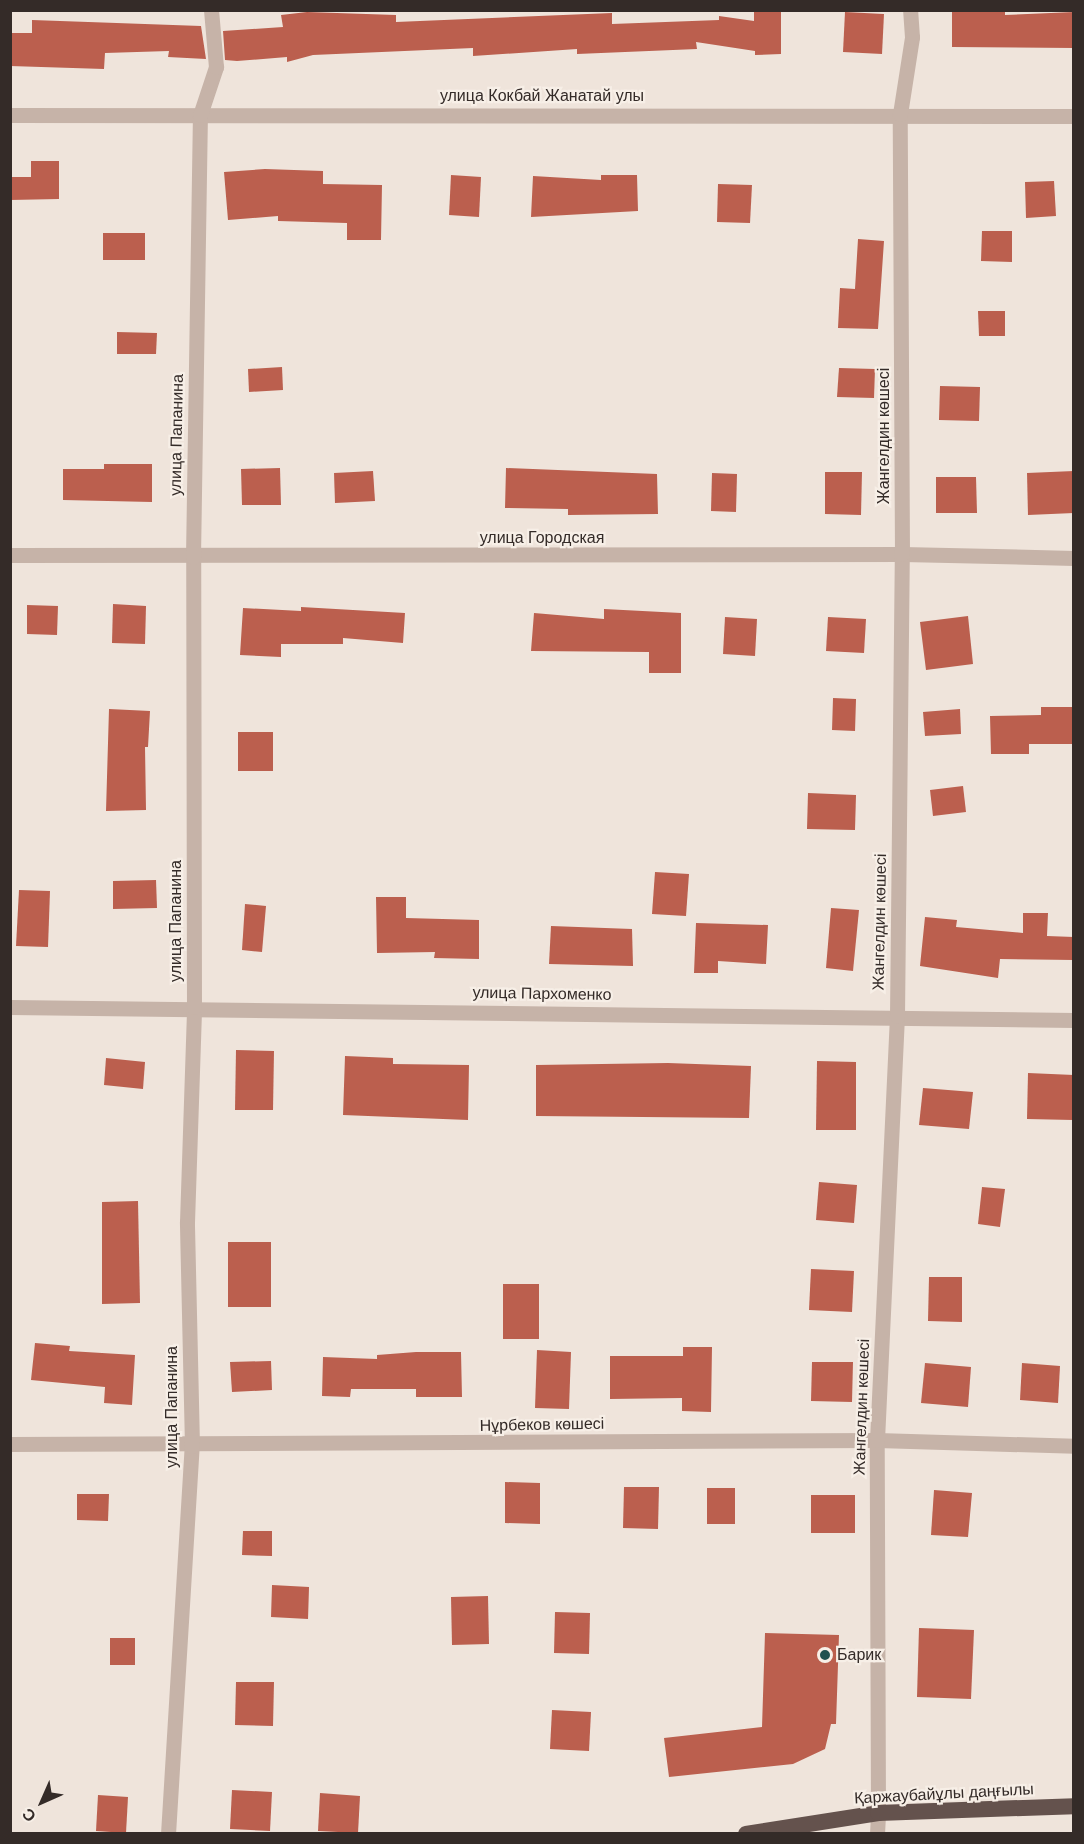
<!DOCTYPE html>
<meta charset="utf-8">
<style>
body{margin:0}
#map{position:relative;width:1084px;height:1844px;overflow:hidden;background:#efe4db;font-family:Arial,sans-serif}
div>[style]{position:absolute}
.building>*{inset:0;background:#bb5f4e}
.minor>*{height:15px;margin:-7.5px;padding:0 7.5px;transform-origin:7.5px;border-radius:7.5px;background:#c6b3a8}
.tertiary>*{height:15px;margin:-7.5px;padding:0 7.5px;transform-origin:7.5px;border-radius:7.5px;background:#c6b3a8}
.trunk>*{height:16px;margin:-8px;padding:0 8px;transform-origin:8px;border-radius:8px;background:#64524d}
.dots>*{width:16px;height:16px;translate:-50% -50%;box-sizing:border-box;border:3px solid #f7efe7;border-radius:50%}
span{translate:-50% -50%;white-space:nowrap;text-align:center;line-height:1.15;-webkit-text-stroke:4.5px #f7efe7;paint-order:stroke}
.street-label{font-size:16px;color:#342b28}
.poi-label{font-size:16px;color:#342b28}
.left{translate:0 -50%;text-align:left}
.frame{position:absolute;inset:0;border:12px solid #342b28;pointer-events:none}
.north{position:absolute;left:12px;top:1772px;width:60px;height:60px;-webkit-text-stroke:4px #f7efe7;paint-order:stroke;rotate:225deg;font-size:16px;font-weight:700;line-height:24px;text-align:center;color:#342b28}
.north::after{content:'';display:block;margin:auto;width:21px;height:27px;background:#342b28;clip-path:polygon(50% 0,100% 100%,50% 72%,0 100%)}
</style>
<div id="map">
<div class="building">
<div style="clip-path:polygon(754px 10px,781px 10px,781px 54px,755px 55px,755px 51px,696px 42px,697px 49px,577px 54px,577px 49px,473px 56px,473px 48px,313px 55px,287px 62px,287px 57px,237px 61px,225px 60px,223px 31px,283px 27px,281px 15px,307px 12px,396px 15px,396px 22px,612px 13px,612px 24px,719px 20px,719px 16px,754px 21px)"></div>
<div style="clip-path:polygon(952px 10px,1005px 10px,1005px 15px,1074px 12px,1074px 48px,952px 47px)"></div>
<div style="clip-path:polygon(845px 12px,884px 14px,882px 54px,843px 52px)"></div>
<div style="clip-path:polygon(32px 20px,201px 26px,206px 59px,168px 57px,169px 51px,105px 53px,104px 69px,10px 66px,10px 33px,32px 33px)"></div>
<div style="clip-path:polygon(31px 161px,59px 161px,59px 199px,10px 200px,10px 177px,31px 177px)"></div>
<div style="clip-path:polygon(265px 169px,323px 171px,323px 184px,382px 185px,381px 240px,347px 240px,347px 223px,278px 221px,278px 216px,228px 220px,224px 172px)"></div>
<div style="clip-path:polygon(451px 175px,481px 177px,479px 217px,449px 215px)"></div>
<div style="clip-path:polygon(601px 175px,637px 175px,638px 211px,531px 217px,533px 176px,601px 180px)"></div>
<div style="clip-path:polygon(1054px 181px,1056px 216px,1026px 218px,1025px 182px)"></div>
<div style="clip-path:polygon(718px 184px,752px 185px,750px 223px,717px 222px)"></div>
<div style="clip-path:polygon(982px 231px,1012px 231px,1012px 262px,981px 261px)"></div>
<div style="clip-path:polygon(103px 233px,145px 233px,145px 260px,103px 260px)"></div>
<div style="clip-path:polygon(858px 239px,884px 241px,878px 329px,838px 328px,840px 288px,855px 289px)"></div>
<div style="clip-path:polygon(978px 311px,1005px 311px,1005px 336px,979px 336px)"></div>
<div style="clip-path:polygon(117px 332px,157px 333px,156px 354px,117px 354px)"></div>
<div style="clip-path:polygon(282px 367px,283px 390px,249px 392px,248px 369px)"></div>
<div style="clip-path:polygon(839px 368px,875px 369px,874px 398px,837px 397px)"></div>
<div style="clip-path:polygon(940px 386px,980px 387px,979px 421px,939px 420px)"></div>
<div style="clip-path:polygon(104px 464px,152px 464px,152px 502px,63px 500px,63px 469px,104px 469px)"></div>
<div style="clip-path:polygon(280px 468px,281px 505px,242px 505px,241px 469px)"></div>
<div style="clip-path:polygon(506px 468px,657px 474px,658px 514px,568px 515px,568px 509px,505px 508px)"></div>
<div style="clip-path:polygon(373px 471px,375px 501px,335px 503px,334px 473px)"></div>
<div style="clip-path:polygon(1074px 471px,1074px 513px,1028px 515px,1027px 473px)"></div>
<div style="clip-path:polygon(825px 472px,862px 472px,861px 515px,825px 514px)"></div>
<div style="clip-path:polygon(712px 473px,737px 474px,736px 512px,711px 511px)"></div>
<div style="clip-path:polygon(936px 477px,976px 477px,977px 513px,936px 513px)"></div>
<div style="clip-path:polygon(113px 604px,146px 606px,145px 644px,112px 643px)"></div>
<div style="clip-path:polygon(27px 605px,58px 606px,57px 635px,27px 634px)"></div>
<div style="clip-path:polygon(301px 607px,405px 613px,403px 643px,343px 638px,343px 644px,281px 644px,281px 657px,240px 655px,243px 608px,301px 611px)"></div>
<div style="clip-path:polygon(604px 609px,681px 613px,681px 673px,649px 673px,649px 652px,531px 651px,534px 613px,604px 619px)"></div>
<div style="clip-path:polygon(968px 616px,973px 664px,926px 670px,920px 622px)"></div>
<div style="clip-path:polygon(725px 617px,757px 619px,755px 656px,723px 654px)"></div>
<div style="clip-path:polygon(828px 617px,866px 619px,864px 653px,826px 651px)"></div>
<div style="clip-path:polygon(833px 698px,856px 699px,855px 731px,832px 730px)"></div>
<div style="clip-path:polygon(1041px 707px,1074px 707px,1074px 744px,1029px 744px,1029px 754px,991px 754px,990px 716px,1041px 715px)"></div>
<div style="clip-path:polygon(109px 709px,150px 711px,148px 747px,145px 747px,146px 810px,106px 811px)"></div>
<div style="clip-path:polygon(960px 709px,961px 734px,925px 736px,923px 712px)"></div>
<div style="clip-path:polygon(238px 732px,273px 732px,273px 771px,238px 771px)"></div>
<div style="clip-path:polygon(963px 786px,966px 812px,933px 816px,930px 790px)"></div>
<div style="clip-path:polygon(808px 793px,856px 795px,855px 830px,807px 829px)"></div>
<div style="clip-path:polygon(655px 872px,689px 874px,686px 916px,652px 914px)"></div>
<div style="clip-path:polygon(156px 880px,157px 908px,113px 909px,113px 881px)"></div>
<div style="clip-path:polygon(19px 890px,50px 891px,48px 947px,16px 946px)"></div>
<div style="clip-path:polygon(376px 897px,406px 897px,406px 918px,479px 920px,479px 959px,434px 958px,435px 952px,377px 953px)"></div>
<div style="clip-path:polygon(245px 904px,266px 906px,262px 952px,242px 950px)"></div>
<div style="clip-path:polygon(831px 908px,859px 910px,853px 971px,826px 968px)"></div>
<div style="clip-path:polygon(1023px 913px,1048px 913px,1047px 936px,1074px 937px,1074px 960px,1000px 959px,998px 978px,920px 966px,925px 917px,957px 920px,956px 927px,1023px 933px)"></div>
<div style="clip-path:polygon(696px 923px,768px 925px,766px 964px,718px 961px,718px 973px,694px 973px)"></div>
<div style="clip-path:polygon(551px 926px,632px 929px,633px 966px,549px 964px)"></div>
<div style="clip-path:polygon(236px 1050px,274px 1051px,273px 1110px,235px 1110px)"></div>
<div style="clip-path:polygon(345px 1056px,393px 1058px,393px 1064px,469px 1065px,468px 1120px,343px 1115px)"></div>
<div style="clip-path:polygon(106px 1058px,145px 1062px,143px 1089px,104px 1085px)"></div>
<div style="clip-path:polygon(817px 1061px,856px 1062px,856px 1130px,816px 1130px)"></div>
<div style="clip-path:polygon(668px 1063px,751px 1066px,749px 1118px,536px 1116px,536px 1065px)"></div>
<div style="clip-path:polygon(1028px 1073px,1074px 1075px,1073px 1120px,1027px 1119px)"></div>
<div style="clip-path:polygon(923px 1088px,973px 1092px,969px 1129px,919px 1125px)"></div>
<div style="clip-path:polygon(819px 1182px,857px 1185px,854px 1223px,816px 1220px)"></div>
<div style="clip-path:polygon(982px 1187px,1005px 1189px,1000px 1227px,978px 1224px)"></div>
<div style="clip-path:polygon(138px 1201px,140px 1303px,102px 1304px,102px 1202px)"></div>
<div style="clip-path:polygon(228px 1242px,271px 1242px,271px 1307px,228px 1307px)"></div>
<div style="clip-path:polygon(811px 1269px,854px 1271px,852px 1312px,809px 1310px)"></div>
<div style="clip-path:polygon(929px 1277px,962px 1277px,962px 1322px,928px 1321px)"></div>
<div style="clip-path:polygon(503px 1284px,539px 1284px,539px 1339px,503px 1339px)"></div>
<div style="clip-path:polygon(35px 1343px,70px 1346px,69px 1351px,135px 1355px,132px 1405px,104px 1403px,105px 1387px,31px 1380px)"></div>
<div style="clip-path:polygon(683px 1347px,712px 1347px,711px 1412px,682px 1411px,682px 1398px,610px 1399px,610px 1356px,683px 1356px)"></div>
<div style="clip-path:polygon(537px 1350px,571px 1352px,569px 1409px,535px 1408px)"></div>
<div style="clip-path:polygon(416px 1352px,461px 1352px,462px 1397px,416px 1397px,416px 1389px,351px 1389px,350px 1397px,322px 1396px,323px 1357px,377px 1359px,377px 1355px)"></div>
<div style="clip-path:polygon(271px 1361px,272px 1390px,232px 1392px,230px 1362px)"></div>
<div style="clip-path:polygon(812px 1362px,853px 1362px,852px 1402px,811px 1401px)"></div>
<div style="clip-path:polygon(925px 1363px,971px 1367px,968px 1407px,921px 1403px)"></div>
<div style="clip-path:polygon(1022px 1363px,1060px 1366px,1058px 1403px,1020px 1400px)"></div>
<div style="clip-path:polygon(505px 1482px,540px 1483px,540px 1524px,505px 1523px)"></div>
<div style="clip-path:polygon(624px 1487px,659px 1487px,658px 1529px,623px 1528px)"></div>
<div style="clip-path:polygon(707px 1488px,735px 1488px,735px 1524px,707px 1524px)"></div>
<div style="clip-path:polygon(934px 1490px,972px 1493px,968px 1537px,931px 1535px)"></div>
<div style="clip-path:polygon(77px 1494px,109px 1494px,108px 1521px,77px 1520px)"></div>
<div style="clip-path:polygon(811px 1495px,855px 1495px,855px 1533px,811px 1533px)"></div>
<div style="clip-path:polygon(243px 1531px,272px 1531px,272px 1556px,242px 1555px)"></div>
<div style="clip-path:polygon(272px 1585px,309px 1587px,308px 1619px,271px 1617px)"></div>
<div style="clip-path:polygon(488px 1596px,489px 1644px,452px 1645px,451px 1597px)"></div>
<div style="clip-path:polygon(555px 1612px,590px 1613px,589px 1654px,554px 1653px)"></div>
<div style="clip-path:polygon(919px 1628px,974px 1630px,971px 1699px,917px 1697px)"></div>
<div style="clip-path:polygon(765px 1633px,839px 1635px,836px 1724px,831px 1724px,825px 1749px,793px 1764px,669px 1777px,664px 1738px,762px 1727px)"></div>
<div style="clip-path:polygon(110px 1638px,135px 1638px,135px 1665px,110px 1665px)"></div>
<div style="clip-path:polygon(236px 1682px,274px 1682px,273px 1726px,235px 1725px)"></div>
<div style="clip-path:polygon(552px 1710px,591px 1712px,589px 1751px,550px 1749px)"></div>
<div style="clip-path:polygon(232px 1790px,272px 1792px,270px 1831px,230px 1829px)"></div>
<div style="clip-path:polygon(320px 1793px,360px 1796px,358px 1833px,318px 1831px)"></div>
<div style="clip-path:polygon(98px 1795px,128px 1797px,126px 1833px,96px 1831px)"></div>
</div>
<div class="minor">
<div style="left:10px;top:115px;width:1064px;rotate:0.05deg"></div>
<div style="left:10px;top:555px;width:892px;rotate:-0.06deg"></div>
<div style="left:902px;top:554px;width:172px;rotate:1.3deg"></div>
<div style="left:10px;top:1007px;width:1064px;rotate:0.7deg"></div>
<div style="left:10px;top:1444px;width:867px;rotate:-0.26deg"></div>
<div style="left:877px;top:1440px;width:197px;rotate:1.7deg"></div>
<div style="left:878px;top:1813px;width:373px;rotate:-90.2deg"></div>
<div style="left:877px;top:1440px;width:424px;rotate:-87.3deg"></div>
<div style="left:897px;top:1016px;width:462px;rotate:-89.4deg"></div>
<div style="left:902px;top:554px;width:440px;rotate:-90.3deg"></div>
<div style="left:900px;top:114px;width:78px;rotate:-81.1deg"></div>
<div style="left:912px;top:37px;width:27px;rotate:-94deg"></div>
<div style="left:168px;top:1834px;width:389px;rotate:-86.5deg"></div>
<div style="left:192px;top:1446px;width:224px;rotate:-91.3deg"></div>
<div style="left:187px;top:1222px;width:215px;rotate:-88.1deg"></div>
<div style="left:194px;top:1007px;width:450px;rotate:-90.1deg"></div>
<div style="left:193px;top:557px;width:442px;rotate:-89.1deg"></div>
<div style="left:200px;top:115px;width:51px;rotate:-71.6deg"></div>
<div style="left:216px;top:67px;width:57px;rotate:-95deg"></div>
</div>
<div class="tertiary">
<div style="left:877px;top:1834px;width:21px;rotate:-87deg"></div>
</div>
<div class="trunk">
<div style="left:746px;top:1834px;width:134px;rotate:-9deg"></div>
<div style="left:878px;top:1813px;width:196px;rotate:-2deg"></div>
</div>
<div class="dots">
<div style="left:825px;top:1655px;background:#215150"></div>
</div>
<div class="street-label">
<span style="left:542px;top:96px">улица Кокбай Жанатай улы</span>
<span style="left:177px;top:435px;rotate:-89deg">улица Папанина</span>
<span style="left:884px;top:436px;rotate:-90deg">Жангелдин көшесі</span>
<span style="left:542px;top:538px">улица Городская</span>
<span style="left:176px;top:921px;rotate:-90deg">улица Папанина</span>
<span style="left:880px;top:922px;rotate:-89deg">Жангелдин көшесі</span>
<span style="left:542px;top:994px;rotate:1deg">улица Пархоменко</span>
<span style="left:172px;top:1407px;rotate:-90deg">улица Папанина</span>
<span style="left:862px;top:1407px;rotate:-88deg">Жангелдин көшесі</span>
<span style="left:542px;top:1425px;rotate:-1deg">Нұрбеков көшесі</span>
<span style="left:944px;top:1794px;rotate:-3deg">Қаржаубайұлы даңғылы</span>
</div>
<div class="poi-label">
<span class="left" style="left:837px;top:1655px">Барик</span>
</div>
<div class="frame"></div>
<div class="north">С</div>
</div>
